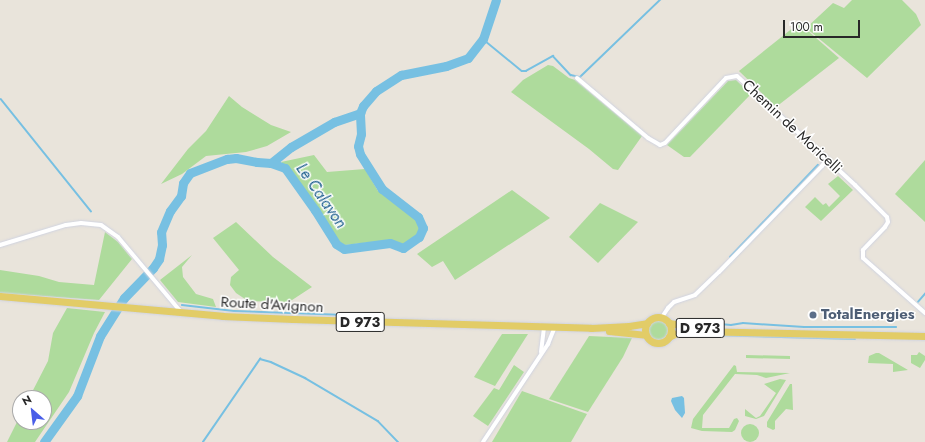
<!DOCTYPE html>
<style>
body{margin:0}
#map{position:relative;width:925px;height:442px;overflow:hidden;background:#e9e4db;font-family:Jost,sans-serif}
div>[style]{position:absolute}
.green>*{inset:0;background:#aedb9c}
.round{border-radius:50%}
.water>*{inset:0;background:#77c0e2}
.stream>*{height:1.5px;margin:-0.75px;padding:0 0.75px;transform-origin:0.75px;border-radius:0.75px;background:#77c0e2}
.river>*{height:9px;margin:-4.5px;padding:0 4.5px;transform-origin:4.5px;border-radius:4.5px;background:#77c0e2}
.roads{filter:drop-shadow(0 0 1px #d0d3e0) drop-shadow(0 0 1px #d0d3e0)}
.street>*{height:4px;margin:-2px;padding:0 2px;transform-origin:2px;border-radius:2px;background:#fff}
.primary>*{height:7px;margin:-3.5px;padding:0 3.5px;transform-origin:3.5px;border-radius:3.5px;background:#e2cc67}
.primary>.ring{margin:-3.5px;padding:0;box-sizing:content-box;background:none;border:7px solid #e2cc67;border-radius:50%}
.dots>*{width:11px;height:11px;translate:-50% -50%;box-sizing:border-box;border:2px solid #fff;border-radius:50%}
span{translate:-50% -50%;white-space:nowrap;text-align:center;line-height:1.15;-webkit-text-stroke:3px #fff;paint-order:stroke}
.shield-label span{padding:1px 3px;background:#fff;border:1px solid;border-radius:3px;-webkit-text-stroke-width:0}
.shield-label{font-size:14px;color:#282828;font-weight:700}
.street-label{font-size:15px;color:#282828}
.service-label{font-size:15px;color:#4e5e75;font-weight:700}
.left{translate:0 -50%;text-align:left}
.water-label{font-size:16px;color:#1a5d8b;font-style:italic}
.north{position:absolute;left:12px;top:390px;width:40px;height:40px;box-sizing:border-box;background:#fff;border:1px solid #a9a9a9;border-radius:50%;rotate:332deg;font-size:11px;font-weight:700;line-height:16px;text-align:center;color:#282828}
.north::after{content:'';display:block;margin:auto;width:14px;height:18px;background:#495ee8;clip-path:polygon(50% 0,100% 100%,50% 72%,0 100%)}
.scale{position:absolute;left:783px;top:20px;width:77px;height:18px;box-sizing:border-box;border:2px solid #282828;border-top:0;padding-left:5px;font-size:12px;line-height:14px;white-space:nowrap;color:#282828;-webkit-text-stroke:3px #fff;paint-order:stroke}
</style>
<div id="map">
<div class="green">
<div style="clip-path:polygon(852px 0,902px 0,916px 14px,921px 25px,867px 78px,806px 28px,833px 3px,844px 8px)"></div>
<div style="clip-path:polygon(799px 23px,839px 58px,776px 107px,739px 71px)"></div>
<div style="clip-path:polygon(548px 65px,553px 66px,569px 78px,575px 80px,642px 136px,618px 170px,613px 169px,589px 149px,511px 92px,523px 80px)"></div>
<div style="clip-path:polygon(736px 80px,751px 94px,690px 157px,684px 157px,667px 145px,728px 81px)"></div>
<div style="clip-path:polygon(229px 96px,242px 107px,271px 125px,291px 132px,267px 146px,246px 152px,206px 156px,182px 174px,161px 184px,188px 149px,206px 131px)"></div>
<div style="clip-path:polygon(314px 155px,327px 172px,365px 169px,378px 191px,416px 218px,420px 227px,417px 236px,403px 245px,390px 240px,345px 245px,338px 242px,317px 206px,288px 167px,281px 162px)"></div>
<div style="clip-path:polygon(925px 160px,925px 222px,895px 194px)"></div>
<div style="clip-path:polygon(838px 176px,853px 190px,821px 221px,805px 207px,815px 197px,823px 205px,826px 203px,829px 207px,840px 196px,828px 184px)"></div>
<div style="clip-path:polygon(512px 190px,550px 218px,455px 280px,443px 261px,432px 267px,417px 254px)"></div>
<div style="clip-path:polygon(600px 203px,638px 222px,598px 263px,569px 237px)"></div>
<div style="clip-path:polygon(236px 222px,273px 257px,312px 287px,289px 302px,248px 301px,236px 293px,230px 285px,231px 277px,239px 270px,213px 238px)"></div>
<div style="clip-path:polygon(105px 232px,118px 242px,132px 259px,99px 300px,0 293px,0 270px,39px 276px,59px 282px,94px 285px)"></div>
<div style="clip-path:polygon(192px 255px,182px 267px,183px 277px,196px 294px,213px 299px,216px 307px,178px 302px,160px 280px)"></div>
<div style="clip-path:polygon(67px 308px,105px 312px,94px 333px,69px 392px,35px 442px,7px 442px,20px 416px,20px 422px,44px 422px,44px 398px,29px 398px,48px 361px,53px 333px)"></div>
<div class="round" style="left:648px;top:320px;width:20px;height:20px"></div>
<div style="clip-path:polygon(502px 334px,528px 334px,495px 386px,474px 377px)"></div>
<div style="clip-path:polygon(589px 336px,632px 338px,623px 357px,588px 412px,549px 399px)"></div>
<div style="clip-path:polygon(919px 352px,925px 356px,925px 360px,920px 368px,911px 363px,911px 355px,917px 355px)"></div>
<div style="clip-path:polygon(876px 353px,879px 353px,908px 370px,893px 372px,893px 364px,868px 363px,869px 356px)"></div>
<div style="clip-path:polygon(746px 355px,790px 356px,790px 359px,746px 358px)"></div>
<div style="clip-path:polygon(514px 365px,524px 372px,488px 426px,473px 416px,494px 388px,499px 390px)"></div>
<div style="clip-path:polygon(734px 365px,736px 366px,737px 372px,790px 373px,766px 378px,757px 375px,735px 374px,703px 415px,702px 428px,729px 428px,734px 419px,737px 418px,739px 421px,735px 430px,732px 432px,702px 431px,691px 428px,693px 419px)"></div>
<div style="clip-path:polygon(780px 379px,786px 380px,764px 416px,756px 419px,745px 416px,745px 409px,756px 418px,760px 416px,776px 393px,764px 384px)"></div>
<div style="clip-path:polygon(790px 384px,792px 384px,793px 410px,786px 409px,775px 421px,775px 429px,773px 430px,767px 427px,767px 422px)"></div>
<div style="clip-path:polygon(522px 391px,587px 414px,571px 442px,492px 442px)"></div>
<div class="round" style="left:741px;top:424px;width:18px;height:18px"></div>
</div>
<div class="water">
<div style="clip-path:polygon(682px 396px,684px 398px,685px 413px,682px 418px,675px 410px,671px 401px,672px 398px)"></div>
</div>
<div class="stream">
<div style="left:483px;top:39px;width:50px;rotate:39.4deg"></div>
<div style="left:522px;top:71px;width:4px"></div>
<div style="left:526px;top:71px;width:31px;rotate:-29deg"></div>
<div style="left:553px;top:56px;width:26px;rotate:47deg"></div>
<div style="left:571px;top:75px;width:9px;rotate:13deg"></div>
<div style="left:580px;top:77px;width:111px;rotate:-43.9deg"></div>
<div style="left:1px;top:99px;width:144px;rotate:51.2deg"></div>
<div style="left:730px;top:257px;width:127px;rotate:-46.3deg"></div>
<div style="left:918px;top:302px;width:11px;rotate:-49deg"></div>
<div style="left:182px;top:305px;width:52px;rotate:6.6deg"></div>
<div style="left:234px;top:311px;width:139px;rotate:2.1deg"></div>
<div style="left:677px;top:320px;width:54px;rotate:5.3deg"></div>
<div style="left:731px;top:325px;width:12px;rotate:-9deg"></div>
<div style="left:743px;top:323px;width:61px;rotate:3.8deg"></div>
<div style="left:804px;top:327px;width:92px"></div>
<div style="left:713px;top:335px;width:142px;rotate:1.6deg"></div>
<div style="left:203px;top:442px;width:101px;rotate:-55.5deg"></div>
<div style="left:260px;top:359px;width:11px;rotate:15deg"></div>
<div style="left:271px;top:362px;width:38px;rotate:25deg"></div>
<div style="left:305px;top:378px;width:85px;rotate:30.5deg"></div>
<div style="left:378px;top:421px;width:29px;rotate:46deg"></div>
</div>
<div class="river">
<div style="left:271px;top:163px;width:26px;rotate:-39deg"></div>
<div style="left:291px;top:147px;width:50px;rotate:-30.2deg"></div>
<div style="left:334px;top:122px;width:28px;rotate:-19deg"></div>
<div style="left:44px;top:442px;width:57px;rotate:-54.3deg"></div>
<div style="left:77px;top:396px;width:64px;rotate:-69deg"></div>
<div style="left:100px;top:336px;width:45px;rotate:-57.7deg"></div>
<div style="left:124px;top:298px;width:42px;rotate:-46deg"></div>
<div style="left:153px;top:268px;width:11px;rotate:-56deg"></div>
<div style="left:159px;top:259px;width:14px;rotate:-78deg"></div>
<div style="left:162px;top:245px;width:13px;rotate:-94deg"></div>
<div style="left:161px;top:232px;width:23px;rotate:-67deg"></div>
<div style="left:170px;top:211px;width:19px;rotate:-54deg"></div>
<div style="left:181px;top:196px;width:13px;rotate:-81deg"></div>
<div style="left:183px;top:183px;width:12px;rotate:-55deg"></div>
<div style="left:190px;top:173px;width:40px;rotate:-21deg"></div>
<div style="left:227px;top:159px;width:9px;rotate:-6deg"></div>
<div style="left:236px;top:158px;width:21px;rotate:11deg"></div>
<div style="left:257px;top:162px;width:14px;rotate:4deg"></div>
<div style="left:271px;top:163px;width:15px;rotate:20deg"></div>
<div style="left:285px;top:168px;width:52px;rotate:54.5deg"></div>
<div style="left:315px;top:210px;width:40px;rotate:58deg"></div>
<div style="left:336px;top:244px;width:9px;rotate:32deg"></div>
<div style="left:344px;top:249px;width:46px;rotate:-7.4deg"></div>
<div style="left:390px;top:243px;width:14px;rotate:21deg"></div>
<div style="left:403px;top:248px;width:19px;rotate:-35deg"></div>
<div style="left:419px;top:237px;width:10px;rotate:-66deg"></div>
<div style="left:423px;top:228px;width:12px;rotate:-114deg"></div>
<div style="left:418px;top:217px;width:46px;rotate:-142.1deg"></div>
<div style="left:382px;top:189px;width:41px;rotate:-122.2deg"></div>
<div style="left:360px;top:154px;width:8px;rotate:-104deg"></div>
<div style="left:358px;top:146px;width:12px;rotate:-76deg"></div>
<div style="left:361px;top:134px;width:21px;rotate:-93deg"></div>
<div style="left:360px;top:113px;width:8px;rotate:-67deg"></div>
<div style="left:363px;top:106px;width:20px;rotate:-49deg"></div>
<div style="left:376px;top:91px;width:30px;rotate:-33deg"></div>
<div style="left:401px;top:75px;width:46px;rotate:-11.3deg"></div>
<div style="left:446px;top:66px;width:23px;rotate:-20deg"></div>
<div style="left:468px;top:58px;width:24px;rotate:-52deg"></div>
<div style="left:483px;top:39px;width:41px;rotate:-71.6deg"></div>
</div>
<div class="roads">
<div class="street">
<div style="left:577px;top:78px;width:93px;rotate:40.2deg"></div>
<div style="left:648px;top:138px;width:14px;rotate:30deg"></div>
<div style="left:660px;top:145px;width:5px;rotate:-22deg"></div>
<div style="left:665px;top:143px;width:89px;rotate:-46.8deg"></div>
<div style="left:726px;top:78px;width:11px;rotate:-10deg"></div>
<div style="left:737px;top:76px;width:161px;rotate:42.7deg"></div>
<div style="left:855px;top:185px;width:45px;rotate:45deg"></div>
<div style="left:887px;top:217px;width:5px;rotate:79deg"></div>
<div style="left:888px;top:222px;width:6px;rotate:121deg"></div>
<div style="left:885px;top:227px;width:32px;rotate:134deg"></div>
<div style="left:863px;top:250px;width:8px;rotate:90deg"></div>
<div style="left:863px;top:258px;width:83px;rotate:41.6deg"></div>
<div style="left:0;top:245px;width:69px;rotate:-16.9deg"></div>
<div style="left:66px;top:225px;width:15px;rotate:-8deg"></div>
<div style="left:81px;top:223px;width:20px;rotate:6deg"></div>
<div style="left:101px;top:225px;width:21px;rotate:35deg"></div>
<div style="left:118px;top:237px;width:98px;rotate:50deg"></div>
<div style="left:662px;top:317px;width:11px;rotate:-56deg"></div>
<div style="left:668px;top:308px;width:8px;rotate:-45deg"></div>
<div style="left:674px;top:302px;width:22px;rotate:-18deg"></div>
<div style="left:695px;top:295px;width:33px;rotate:-44deg"></div>
<div style="left:719px;top:272px;width:148px;rotate:-45.8deg"></div>
<div style="left:822px;top:166px;width:9px;rotate:-54deg"></div>
<div style="left:541px;top:352px;width:25px;rotate:-83deg"></div>
<div style="left:483px;top:442px;width:118px;rotate:-56.4deg"></div>
<div style="left:548px;top:344px;width:18px;rotate:-68deg"></div>
</div>
<div class="primary">
<div style="left:0;top:296px;width:223px;rotate:5.1deg"></div>
<div style="left:222px;top:316px;width:71px;rotate:2.4deg"></div>
<div style="left:293px;top:319px;width:298px;rotate:1.7deg"></div>
<div style="left:591px;top:328px;width:38px;rotate:-3deg"></div>
<div style="left:629px;top:326px;width:18px;rotate:-9deg"></div>
<div class="ring" style="left:645px;top:317px;width:19px;height:19px"></div>
<div style="left:669px;top:323px;width:30px;rotate:9deg"></div>
<div style="left:609px;top:331px;width:37px;rotate:6deg"></div>
<div style="left:669px;top:337px;width:11px;rotate:-27deg"></div>
<div style="left:679px;top:332px;width:13px;rotate:-4deg"></div>
<div style="left:692px;top:331px;width:233px;rotate:1.2deg"></div>
</div>
</div>
<div class="dots">
<div style="left:813px;top:315px;background:#5c6f8a"></div>
</div>
<div class="shield-label">
<span style="left:360px;top:322px">D 973</span>
<span style="left:700px;top:328px">D 973</span>
</div>
<div class="street-label">
<span style="left:792px;top:127px;rotate:43deg">Chemin de Moricelli</span>
<span style="left:272px;top:305px;rotate:3deg">Route d'Avignon</span>
</div>
<div class="service-label">
<span class="left" style="left:821px;top:315px">TotalEnergies</span>
</div>
<div class="water-label">
<span style="left:321px;top:196px;rotate:55deg">Le Calavon</span>
</div>
<div class="north">N</div>
<div class="scale">100 m</div>
</div>
